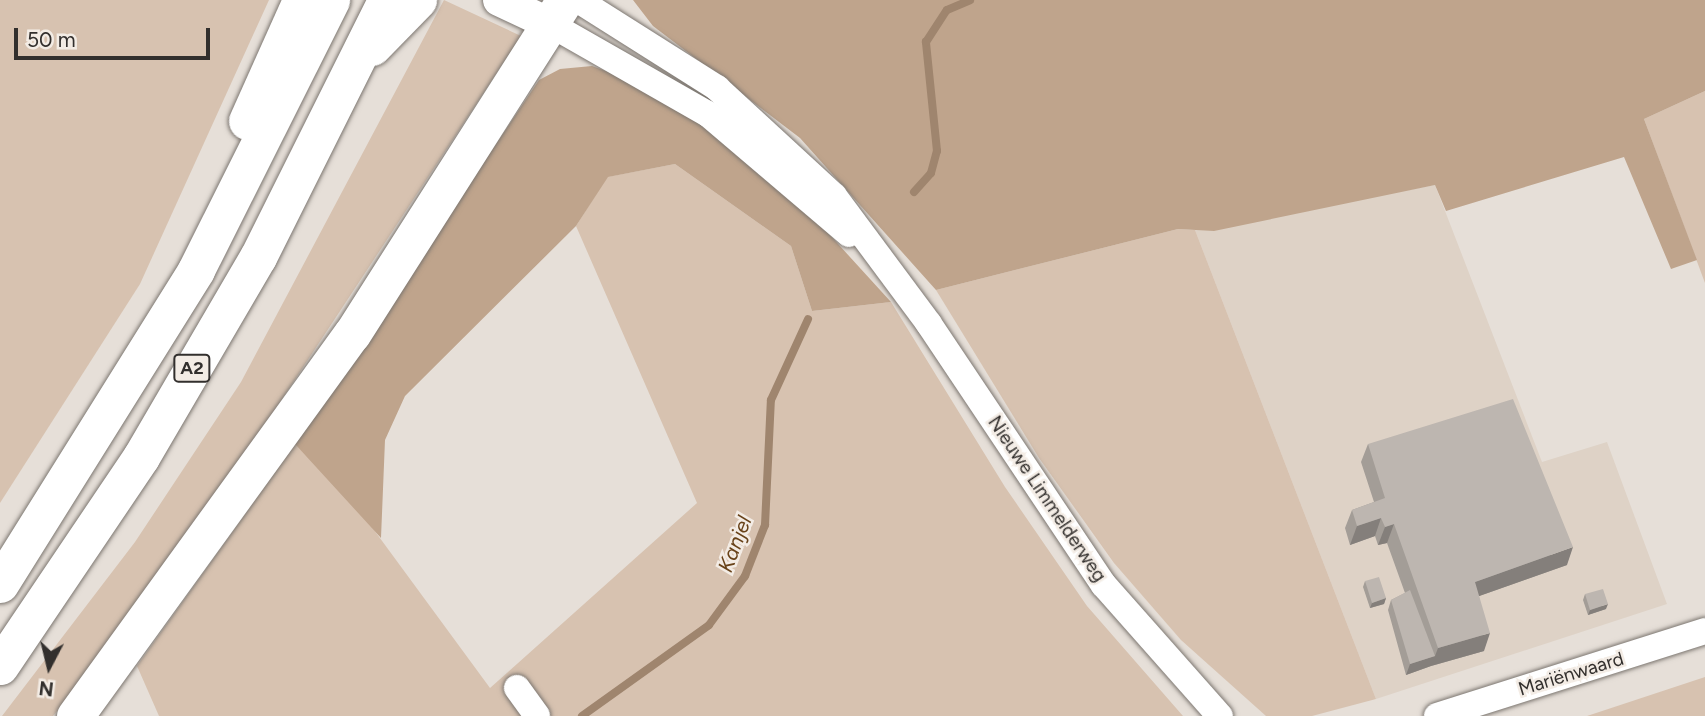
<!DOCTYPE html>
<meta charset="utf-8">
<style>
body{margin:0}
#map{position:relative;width:1705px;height:716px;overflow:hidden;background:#e6dfd8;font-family:Figtree,sans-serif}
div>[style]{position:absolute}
.built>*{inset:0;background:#ded2c6}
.green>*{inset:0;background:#d7c2b0}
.forest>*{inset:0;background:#bfa48c}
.stream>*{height:8px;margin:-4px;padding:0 4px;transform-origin:4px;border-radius:4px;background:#9f856e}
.roads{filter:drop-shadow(0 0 2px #7c7670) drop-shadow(0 0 2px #7c7670)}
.minor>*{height:26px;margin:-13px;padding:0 13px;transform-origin:13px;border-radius:13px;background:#fff}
.major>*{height:32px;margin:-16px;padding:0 16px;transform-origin:16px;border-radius:16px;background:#fff}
.highway>*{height:37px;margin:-18.5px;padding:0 18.5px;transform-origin:18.5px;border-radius:18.5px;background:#fff}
.wall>*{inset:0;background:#a39d97}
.shaded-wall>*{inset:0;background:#847f7b}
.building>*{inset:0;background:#bdb6b0}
span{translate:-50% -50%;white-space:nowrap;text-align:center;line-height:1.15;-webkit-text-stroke:5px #f3ece5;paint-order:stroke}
.shield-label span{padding:2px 5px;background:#f3ece5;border:2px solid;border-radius:5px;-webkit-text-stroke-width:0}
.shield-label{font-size:18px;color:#322f2d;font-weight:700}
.street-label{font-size:19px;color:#322f2d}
.water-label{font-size:21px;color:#684219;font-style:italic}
.north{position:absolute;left:14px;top:632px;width:70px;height:70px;-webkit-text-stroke:5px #f3ece5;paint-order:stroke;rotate:187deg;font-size:19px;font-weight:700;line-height:28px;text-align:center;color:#322f2d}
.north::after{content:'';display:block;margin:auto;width:24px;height:32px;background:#322f2d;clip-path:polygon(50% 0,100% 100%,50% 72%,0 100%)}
.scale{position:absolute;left:14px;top:28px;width:196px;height:32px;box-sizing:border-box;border:4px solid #322f2d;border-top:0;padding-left:9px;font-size:21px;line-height:24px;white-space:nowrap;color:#322f2d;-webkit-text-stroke:5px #f3ece5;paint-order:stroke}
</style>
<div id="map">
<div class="built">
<div style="clip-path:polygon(1435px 185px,1542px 462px,1607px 442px,1667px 604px,1376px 699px,1195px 230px)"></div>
</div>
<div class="green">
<div style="clip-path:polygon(0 0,269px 0,140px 284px,0 503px)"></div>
<div style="clip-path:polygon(444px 0,521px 36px,265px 425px,63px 704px,53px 716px,2px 716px,135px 542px,241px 382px)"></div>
<div style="clip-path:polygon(1705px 91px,1705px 283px,1644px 119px)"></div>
<div style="clip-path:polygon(675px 164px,791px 246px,812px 311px,891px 302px,1005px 487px,1087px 606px,1183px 716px,159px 716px,137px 666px,295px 444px,352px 500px,490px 688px,697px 503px,576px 226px,607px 177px)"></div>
<div style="clip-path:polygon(1178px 229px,1195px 230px,1376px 699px,1312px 716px,1266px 716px,1181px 640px,1114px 563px,1039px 458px,936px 290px)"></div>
<div style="clip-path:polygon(1705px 677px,1705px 716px,1587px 716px)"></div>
</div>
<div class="forest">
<div style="clip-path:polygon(633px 0,1705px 0,1705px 91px,1644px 119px,1697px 260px,1671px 269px,1624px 157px,1446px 211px,1435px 185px,1214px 231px,1178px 229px,936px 290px,800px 138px,653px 26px)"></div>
<div style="clip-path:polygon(592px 66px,628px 79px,716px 132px,808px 211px,891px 302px,812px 311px,791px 246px,675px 164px,608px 177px,576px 226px,405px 396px,385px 440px,381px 538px,295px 444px,539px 80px,560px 69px)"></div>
</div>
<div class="stream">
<div style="left:914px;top:192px;width:25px;rotate:-48deg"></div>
<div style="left:931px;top:173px;width:23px;rotate:-75deg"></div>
<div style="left:937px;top:151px;width:110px;rotate:-95.8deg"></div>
<div style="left:926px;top:42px;width:38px;rotate:-57deg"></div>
<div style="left:947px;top:10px;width:25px;rotate:-23deg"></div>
<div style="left:582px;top:716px;width:156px;rotate:-35.6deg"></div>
<div style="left:709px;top:625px;width:61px;rotate:-53.7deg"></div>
<div style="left:745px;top:576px;width:55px;rotate:-68.6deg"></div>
<div style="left:765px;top:525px;width:125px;rotate:-87.3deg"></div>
<div style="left:771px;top:400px;width:89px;rotate:-65.4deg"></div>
</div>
<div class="roads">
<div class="minor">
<div style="left:578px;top:0;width:165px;rotate:32.3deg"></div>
<div style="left:717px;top:88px;width:159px;rotate:42.7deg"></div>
<div style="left:834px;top:196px;width:159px;rotate:53.4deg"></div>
<div style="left:929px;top:324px;width:314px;rotate:56.2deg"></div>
<div style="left:1104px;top:585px;width:175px;rotate:48.5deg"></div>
<div style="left:550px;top:24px;width:182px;rotate:29.7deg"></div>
<div style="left:708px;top:114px;width:185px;rotate:40.4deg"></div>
<div style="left:517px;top:688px;width:34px;rotate:54deg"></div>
<div style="left:1437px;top:716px;width:281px;rotate:-17.6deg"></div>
</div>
<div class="major">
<div style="left:499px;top:0;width:56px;rotate:25.2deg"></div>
</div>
<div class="highway">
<div style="left:372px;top:47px;width:66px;rotate:-45.6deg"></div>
<div style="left:247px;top:121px;width:133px;rotate:-65.9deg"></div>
<div style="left:0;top:584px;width:370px;rotate:-58deg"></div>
<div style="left:196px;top:270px;width:302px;rotate:-63.4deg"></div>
<div style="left:0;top:666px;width:252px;rotate:-56deg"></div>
<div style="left:141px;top:457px;width:232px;rotate:-59.7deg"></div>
<div style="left:258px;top:257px;width:287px;rotate:-63.5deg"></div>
<div style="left:75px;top:716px;width:472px;rotate:-54.1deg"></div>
<div style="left:352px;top:334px;width:396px;rotate:-57.5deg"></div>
</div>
</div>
<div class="wall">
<div style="clip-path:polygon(1368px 444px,1567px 565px,1479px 596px,1484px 651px,1431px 666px,1406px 675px,1388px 610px,1391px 600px,1405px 593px,1387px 543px,1378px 545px,1375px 536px,1350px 545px,1345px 528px,1352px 510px,1374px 502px,1361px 462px)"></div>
<div style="clip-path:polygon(1365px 581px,1386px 598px,1384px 604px,1370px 608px,1363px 587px)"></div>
<div style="clip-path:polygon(1585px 594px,1606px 609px,1588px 615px,1583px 600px)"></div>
</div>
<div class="shaded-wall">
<div style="clip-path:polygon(1381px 518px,1375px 536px,1350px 545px,1357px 526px)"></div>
<div style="clip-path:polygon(1394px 524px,1387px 543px,1378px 545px,1385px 527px)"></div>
<div style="clip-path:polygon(1573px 547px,1567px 565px,1468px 600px,1475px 582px)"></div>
<div style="clip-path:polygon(1386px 598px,1384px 604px,1370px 608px,1372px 603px)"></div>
<div style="clip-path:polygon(1608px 604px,1606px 609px,1588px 615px,1590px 610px)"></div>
<div style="clip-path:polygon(1490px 633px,1484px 651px,1431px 666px,1406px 675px,1410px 664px,1435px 656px,1438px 648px)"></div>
</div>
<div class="building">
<div style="clip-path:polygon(1513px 399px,1573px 547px,1475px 582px,1490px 633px,1438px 648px,1394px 524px,1385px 527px,1381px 518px,1357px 526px,1352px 510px,1385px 498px,1368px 444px)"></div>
<div style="clip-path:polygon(1379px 577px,1386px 598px,1372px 603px,1365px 581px)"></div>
<div style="clip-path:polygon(1603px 589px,1608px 604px,1590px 610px,1585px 594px)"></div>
<div style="clip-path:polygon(1410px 590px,1435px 656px,1410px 664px,1391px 600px)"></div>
</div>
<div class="shield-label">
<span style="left:192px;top:368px">A2</span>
</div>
<div class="street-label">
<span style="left:1047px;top:499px;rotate:56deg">Nieuwe Limmelderweg</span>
<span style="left:1571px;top:674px;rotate:-17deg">Mariënwaard</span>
</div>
<div class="water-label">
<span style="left:735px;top:544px;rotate:-69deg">Kanjel</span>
</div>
<div class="north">N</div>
<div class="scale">50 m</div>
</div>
